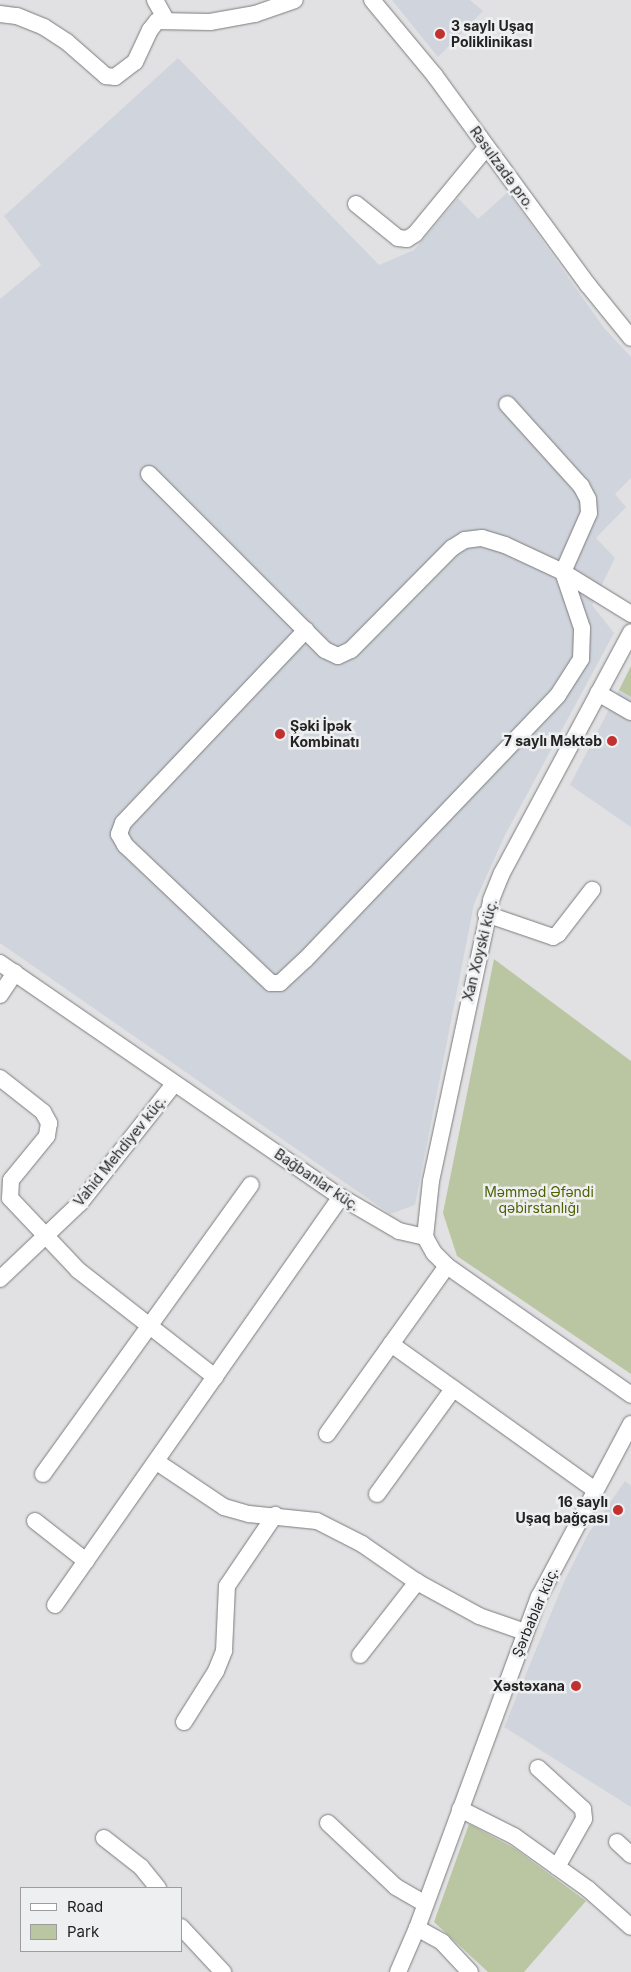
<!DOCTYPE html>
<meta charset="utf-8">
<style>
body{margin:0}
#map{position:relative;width:631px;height:1972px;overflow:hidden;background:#e1e1e3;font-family:Inter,sans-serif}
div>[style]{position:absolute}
.built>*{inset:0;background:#d0d4dc}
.green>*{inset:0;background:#bac6a2}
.roads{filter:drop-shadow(0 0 1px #7a7b7c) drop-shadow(0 0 1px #7a7b7c)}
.minor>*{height:16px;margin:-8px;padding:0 8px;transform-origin:8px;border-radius:8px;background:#fff}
.dots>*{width:14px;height:14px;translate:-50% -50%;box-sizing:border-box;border:2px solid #eeeff0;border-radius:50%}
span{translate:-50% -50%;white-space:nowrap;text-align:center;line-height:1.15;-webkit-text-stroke:5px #eeeff0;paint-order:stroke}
.poi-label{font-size:14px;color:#232323;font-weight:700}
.left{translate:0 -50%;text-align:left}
.right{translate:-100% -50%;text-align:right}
.street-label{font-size:14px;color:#232323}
.park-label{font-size:14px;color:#4d6100}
.legend{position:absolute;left:20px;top:1887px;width:162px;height:65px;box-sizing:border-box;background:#eeeff0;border:1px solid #9d9d9e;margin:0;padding:6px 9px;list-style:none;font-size:15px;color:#232323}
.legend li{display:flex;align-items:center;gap:10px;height:25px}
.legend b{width:25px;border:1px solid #9d9d9e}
</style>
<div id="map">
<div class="built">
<div style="clip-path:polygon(392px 0,470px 0,483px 11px,438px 57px)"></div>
<div style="clip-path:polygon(178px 58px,379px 265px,414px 250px,458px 198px,478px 219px,508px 192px,604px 328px,631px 357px,631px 478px,615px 494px,626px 507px,596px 538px,615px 558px,592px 605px,614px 633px,505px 835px,474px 904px,415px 1205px,390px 1214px,0 943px,0 299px,41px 265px,4px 216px)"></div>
<div style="clip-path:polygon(619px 690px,631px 697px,631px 827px,570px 785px)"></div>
<div style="clip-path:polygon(625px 1481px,631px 1486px,631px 1807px,504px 1727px,564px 1582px,588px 1534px)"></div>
</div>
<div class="green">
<div style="clip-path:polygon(631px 666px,631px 697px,619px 690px)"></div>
<div style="clip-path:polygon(494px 959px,631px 1061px,631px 1374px,457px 1256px,443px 1213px)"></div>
<div style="clip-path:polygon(469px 1824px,514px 1848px,586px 1901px,524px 1972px,488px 1972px,434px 1922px)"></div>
</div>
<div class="roads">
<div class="minor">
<div style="left:155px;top:0;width:23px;rotate:61deg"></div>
<div style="left:372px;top:0;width:99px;rotate:50.3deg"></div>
<div style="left:435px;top:76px;width:259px;rotate:53.8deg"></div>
<div style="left:588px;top:285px;width:68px;rotate:50.9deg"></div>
<div style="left:0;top:14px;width:17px;rotate:7deg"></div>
<div style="left:17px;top:16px;width:29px;rotate:22deg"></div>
<div style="left:44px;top:27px;width:27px;rotate:33deg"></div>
<div style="left:67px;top:42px;width:52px;rotate:41.1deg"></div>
<div style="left:106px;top:76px;width:9px;rotate:6deg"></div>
<div style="left:115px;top:77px;width:25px;rotate:-37deg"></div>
<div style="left:135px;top:62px;width:35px;rotate:-65deg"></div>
<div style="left:150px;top:30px;width:11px;rotate:-52deg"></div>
<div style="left:157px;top:21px;width:53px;rotate:1.1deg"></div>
<div style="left:210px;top:22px;width:46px;rotate:-10.1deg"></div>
<div style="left:255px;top:14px;width:42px;rotate:-19.3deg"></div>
<div style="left:356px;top:204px;width:54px;rotate:39deg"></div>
<div style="left:398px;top:238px;width:9px;rotate:6deg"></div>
<div style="left:407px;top:239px;width:9px;rotate:-32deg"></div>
<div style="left:415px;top:234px;width:112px;rotate:-50.5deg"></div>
<div style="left:149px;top:474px;width:249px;rotate:45deg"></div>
<div style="left:325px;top:650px;width:14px;rotate:25deg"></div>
<div style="left:338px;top:656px;width:14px;rotate:-25deg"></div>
<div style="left:351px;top:650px;width:144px;rotate:-45.3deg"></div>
<div style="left:452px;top:548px;width:15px;rotate:-32deg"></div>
<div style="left:465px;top:540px;width:17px;rotate:-7deg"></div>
<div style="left:482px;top:538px;width:24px;rotate:17deg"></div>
<div style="left:505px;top:545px;width:64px;rotate:25deg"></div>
<div style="left:563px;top:572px;width:80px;rotate:31.7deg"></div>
<div style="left:306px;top:630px;width:266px;rotate:133.5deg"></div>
<div style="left:123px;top:823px;width:12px;rotate:110deg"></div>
<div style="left:119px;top:834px;width:13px;rotate:61deg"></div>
<div style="left:125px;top:845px;width:201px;rotate:43.4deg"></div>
<div style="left:271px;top:983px;width:9px"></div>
<div style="left:280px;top:983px;width:34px;rotate:-43deg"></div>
<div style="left:305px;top:960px;width:366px;rotate:-46.3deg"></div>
<div style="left:558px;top:695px;width:43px;rotate:-57.4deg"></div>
<div style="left:581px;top:659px;width:31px;rotate:-88deg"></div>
<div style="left:582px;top:628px;width:59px;rotate:-108.7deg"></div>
<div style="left:563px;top:572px;width:64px;rotate:-66.2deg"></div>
<div style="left:589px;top:513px;width:14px;rotate:-94deg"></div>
<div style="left:588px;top:499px;width:15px;rotate:-118deg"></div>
<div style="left:581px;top:486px;width:110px;rotate:-132.1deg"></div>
<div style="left:598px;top:693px;width:38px;rotate:30deg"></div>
<div style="left:486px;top:914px;width:71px;rotate:18.9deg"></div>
<div style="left:553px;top:937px;width:6px;rotate:-31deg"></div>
<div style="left:558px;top:934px;width:56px;rotate:-52.3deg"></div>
<div style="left:0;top:963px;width:414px;rotate:34.5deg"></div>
<div style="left:341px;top:1197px;width:67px;rotate:30.4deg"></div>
<div style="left:399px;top:1231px;width:27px;rotate:13deg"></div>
<div style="left:425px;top:1237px;width:18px;rotate:61deg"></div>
<div style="left:434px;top:1253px;width:18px;rotate:45deg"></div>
<div style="left:447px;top:1266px;width:225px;rotate:35deg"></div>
<div style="left:0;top:995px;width:27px;rotate:-56deg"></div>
<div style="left:0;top:1078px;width:55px;rotate:38.3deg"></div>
<div style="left:43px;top:1112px;width:13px;rotate:61deg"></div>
<div style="left:49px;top:1123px;width:13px;rotate:99deg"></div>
<div style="left:47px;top:1136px;width:57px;rotate:129.3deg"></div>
<div style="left:11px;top:1180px;width:18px;rotate:93deg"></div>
<div style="left:10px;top:1198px;width:99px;rotate:46.6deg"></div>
<div style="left:78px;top:1270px;width:174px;rotate:38deg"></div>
<div style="left:425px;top:1237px;width:56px;rotate:-83.9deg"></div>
<div style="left:431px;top:1181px;width:287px;rotate:-77.9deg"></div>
<div style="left:491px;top:900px;width:29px;rotate:-68deg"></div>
<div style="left:502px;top:873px;width:273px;rotate:-61.8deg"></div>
<div style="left:0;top:1279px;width:110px;rotate:-43.5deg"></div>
<div style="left:80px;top:1203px;width:152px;rotate:-51.7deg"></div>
<div style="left:391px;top:1344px;width:251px;rotate:35.6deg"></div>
<div style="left:327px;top:1434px;width:206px;rotate:-54.5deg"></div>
<div style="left:157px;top:1462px;width:81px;rotate:33.9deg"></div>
<div style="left:224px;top:1507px;width:26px;rotate:16deg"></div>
<div style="left:249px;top:1514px;width:68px;rotate:5.9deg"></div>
<div style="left:317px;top:1521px;width:51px;rotate:27.1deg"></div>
<div style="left:362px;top:1544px;width:67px;rotate:34.6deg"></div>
<div style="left:417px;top:1582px;width:71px;rotate:28.7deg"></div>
<div style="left:479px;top:1616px;width:49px;rotate:19.2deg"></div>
<div style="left:43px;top:1474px;width:356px;rotate:-54.3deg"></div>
<div style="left:377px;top:1494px;width:130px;rotate:-54.1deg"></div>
<div style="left:35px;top:1521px;width:65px;rotate:38.1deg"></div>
<div style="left:55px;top:1605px;width:498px;rotate:-55deg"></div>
<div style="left:360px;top:1655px;width:93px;rotate:-52deg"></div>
<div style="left:184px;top:1722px;width:60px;rotate:-57.9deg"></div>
<div style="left:216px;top:1671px;width:22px;rotate:-68deg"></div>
<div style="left:224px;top:1651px;width:65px;rotate:-87.4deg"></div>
<div style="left:227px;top:1586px;width:86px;rotate:-55.9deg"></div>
<div style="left:538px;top:1768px;width:61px;rotate:42.3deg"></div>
<div style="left:583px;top:1809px;width:10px;rotate:84deg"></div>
<div style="left:584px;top:1819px;width:55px;rotate:119.4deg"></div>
<div style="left:460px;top:1809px;width:60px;rotate:26.6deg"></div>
<div style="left:514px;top:1836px;width:91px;rotate:35.6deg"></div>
<div style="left:588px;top:1889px;width:57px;rotate:41.5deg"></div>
<div style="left:328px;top:1823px;width:93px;rotate:43.3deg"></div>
<div style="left:396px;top:1887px;width:34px;rotate:30deg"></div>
<div style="left:104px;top:1838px;width:47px;rotate:38.1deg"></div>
<div style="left:141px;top:1867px;width:27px;rotate:51deg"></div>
<div style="left:617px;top:1842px;width:19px;rotate:43deg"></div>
<div style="left:181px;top:1927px;width:62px;rotate:47deg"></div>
<div style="left:417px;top:1928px;width:29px;rotate:29deg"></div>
<div style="left:442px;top:1942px;width:41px;rotate:47deg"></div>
<div style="left:398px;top:1972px;width:48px;rotate:-66.6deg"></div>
<div style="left:417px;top:1928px;width:353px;rotate:-69.8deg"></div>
<div style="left:539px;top:1597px;width:196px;rotate:-62deg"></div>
</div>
</div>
<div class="dots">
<div style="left:440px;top:34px;background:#c03130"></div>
<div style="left:280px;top:734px;background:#c03130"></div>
<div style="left:612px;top:741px;background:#c03130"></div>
<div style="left:618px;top:1510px;background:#c03130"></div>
<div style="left:576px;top:1686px;background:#c03130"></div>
</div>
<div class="poi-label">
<span class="left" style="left:451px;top:34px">3 saylı Uşaq<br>Poliklinikası</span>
<span class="left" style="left:290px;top:734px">Şəki İpək<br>Kombinatı</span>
<span class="right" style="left:602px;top:741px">7 saylı Məktəb</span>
<span class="right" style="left:608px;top:1510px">16 saylı<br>Uşaq bağçası</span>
<span class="right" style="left:565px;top:1686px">Xəstəxana</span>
</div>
<div class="street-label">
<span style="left:502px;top:168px;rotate:54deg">Rəsulzadə pro.</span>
<span style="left:480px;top:950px;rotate:-76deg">Xan Xoyski küç.</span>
<span style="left:120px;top:1151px;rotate:-51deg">Vahid Mehdiyev küç.</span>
<span style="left:317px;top:1180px;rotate:34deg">Bağbanlar küç.</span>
<span style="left:535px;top:1612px;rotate:-67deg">Şərbablar küç.</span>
</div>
<div class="park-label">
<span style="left:539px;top:1200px">Məmməd Əfəndi<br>qəbirstanlığı</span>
</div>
<ul class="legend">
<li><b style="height:6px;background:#fff"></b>Road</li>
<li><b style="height:14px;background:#bac6a2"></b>Park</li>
</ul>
</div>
